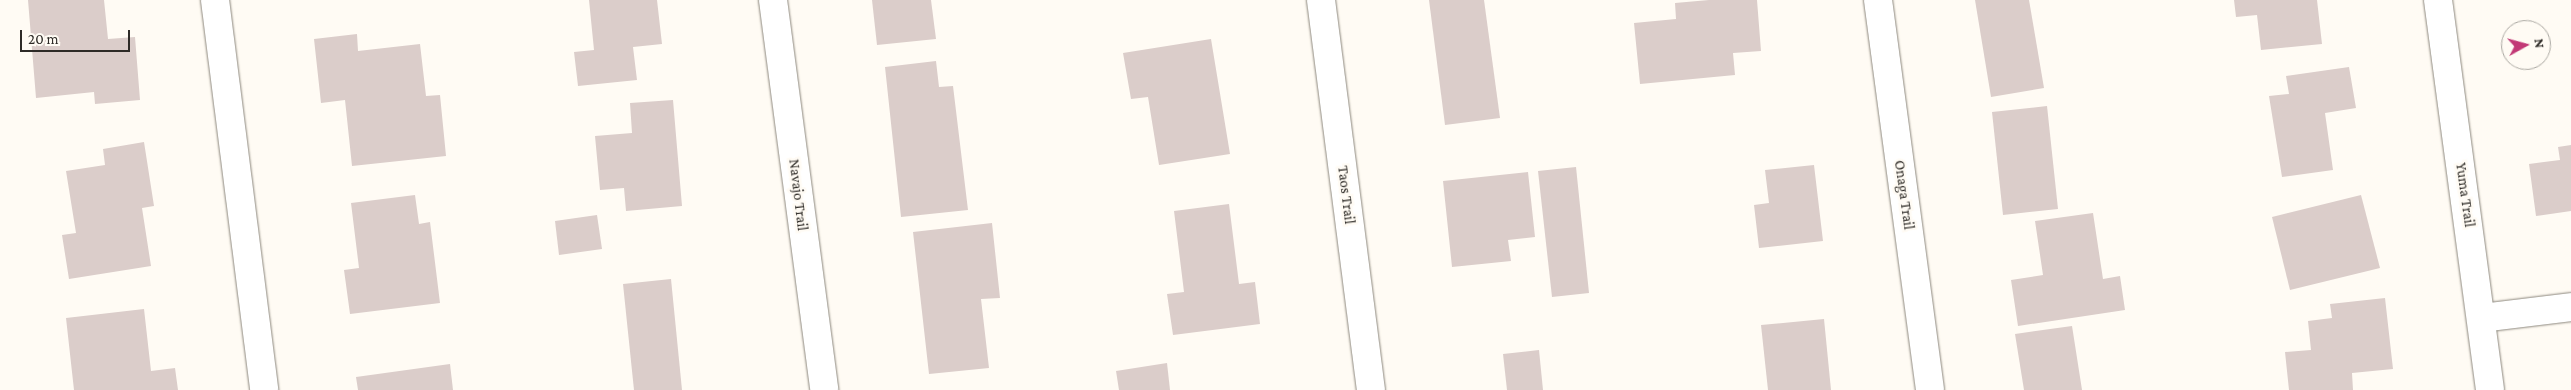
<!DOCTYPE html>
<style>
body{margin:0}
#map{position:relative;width:2571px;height:390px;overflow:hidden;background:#fffbf4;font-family:"Crimson Pro",serif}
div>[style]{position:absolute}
.building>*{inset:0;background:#dbcdca}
.roads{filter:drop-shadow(0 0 1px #8d887e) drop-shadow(0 0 1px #8d887e)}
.street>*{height:28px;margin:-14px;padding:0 14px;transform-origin:14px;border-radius:14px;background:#fff}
.secondary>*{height:28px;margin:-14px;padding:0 14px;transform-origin:14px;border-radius:14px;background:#fff}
span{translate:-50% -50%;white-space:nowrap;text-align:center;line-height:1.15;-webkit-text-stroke:5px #fffbf4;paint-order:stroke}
.street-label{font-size:15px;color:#2e2b27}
.north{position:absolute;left:2501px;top:20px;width:50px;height:50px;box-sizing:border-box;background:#fffbf4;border:1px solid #aba8a2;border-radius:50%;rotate:83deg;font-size:14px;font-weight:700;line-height:20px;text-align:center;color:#2e2b27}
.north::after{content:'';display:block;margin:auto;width:18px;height:22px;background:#c23976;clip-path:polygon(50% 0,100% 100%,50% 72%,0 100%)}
.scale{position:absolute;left:20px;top:30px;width:110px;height:22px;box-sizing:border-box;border:2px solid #2e2b27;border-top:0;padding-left:6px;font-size:15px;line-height:18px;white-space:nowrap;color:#2e2b27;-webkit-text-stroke:4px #fffbf4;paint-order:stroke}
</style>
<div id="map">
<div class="building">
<div style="clip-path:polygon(28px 0,104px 0,108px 39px,135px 37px,140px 100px,95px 104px,94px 92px,36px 98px)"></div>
<div style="clip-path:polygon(589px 0,657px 0,662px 44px,633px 47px,637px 80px,578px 86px,574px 52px,594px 50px)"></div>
<div style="clip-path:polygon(872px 0,931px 0,936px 39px,877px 45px)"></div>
<div style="clip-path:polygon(1429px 0,1484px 0,1500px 118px,1445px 125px)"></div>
<div style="clip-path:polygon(1709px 0,1757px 0,1761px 51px,1733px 53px,1735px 75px,1640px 84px,1634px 23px,1676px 19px,1675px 3px)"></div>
<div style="clip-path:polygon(1975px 0,2029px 0,2044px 88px,1991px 97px)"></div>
<div style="clip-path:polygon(2234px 0,2317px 0,2322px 44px,2261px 50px,2257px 15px,2236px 17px)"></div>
<div style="clip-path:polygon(357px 34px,358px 51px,420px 44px,426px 96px,440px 95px,446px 156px,352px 166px,345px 100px,321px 103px,314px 39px)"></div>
<div style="clip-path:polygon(1211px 39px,1230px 154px,1159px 165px,1148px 97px,1131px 99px,1123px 53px)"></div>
<div style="clip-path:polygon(936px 61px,939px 87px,953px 86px,968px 210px,901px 217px,885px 67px)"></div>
<div style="clip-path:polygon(2349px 67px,2356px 108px,2325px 113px,2333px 170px,2282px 177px,2269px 96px,2289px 94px,2286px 76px)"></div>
<div style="clip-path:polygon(673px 100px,682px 206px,626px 211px,624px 188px,600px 190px,595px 136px,632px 133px,630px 103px)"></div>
<div style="clip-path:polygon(2047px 106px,2058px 209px,2003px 215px,1992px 112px)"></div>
<div style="clip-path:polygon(144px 142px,154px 206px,142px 208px,151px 266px,69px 279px,62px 235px,76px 233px,66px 171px,105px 165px,103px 149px)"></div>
<div style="clip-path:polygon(2571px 145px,2571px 211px,2536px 216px,2529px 164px,2560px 160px,2558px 147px)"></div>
<div style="clip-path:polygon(1814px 165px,1823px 241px,1759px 248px,1754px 205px,1769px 203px,1765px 170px)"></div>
<div style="clip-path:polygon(1576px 167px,1589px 293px,1552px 297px,1538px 171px)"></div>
<div style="clip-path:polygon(1528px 172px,1535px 237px,1508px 240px,1511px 261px,1452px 267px,1443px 181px)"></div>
<div style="clip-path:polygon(415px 195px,419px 224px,430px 222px,440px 303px,350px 314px,344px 270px,359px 268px,351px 203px)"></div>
<div style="clip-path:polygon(2361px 195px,2380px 268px,2290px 290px,2272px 217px)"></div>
<div style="clip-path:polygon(1229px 204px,1239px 284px,1255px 282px,1260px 324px,1173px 335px,1167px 294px,1184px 292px,1174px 211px)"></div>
<div style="clip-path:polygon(2093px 213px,2103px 279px,2120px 276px,2125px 310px,2018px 326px,2011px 280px,2043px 275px,2035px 221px)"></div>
<div style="clip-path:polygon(597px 215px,602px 249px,559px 255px,555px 221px)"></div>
<div style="clip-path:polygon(992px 223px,1000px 298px,981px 299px,989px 368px,929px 374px,913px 232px)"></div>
<div style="clip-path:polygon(671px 279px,682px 390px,634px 390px,623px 284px)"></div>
<div style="clip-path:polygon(2385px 298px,2393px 369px,2352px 373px,2353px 390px,2289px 390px,2285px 352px,2311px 350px,2308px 321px,2332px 318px,2330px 304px)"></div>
<div style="clip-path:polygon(144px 309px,151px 371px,175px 368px,178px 390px,74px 390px,66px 318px)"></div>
<div style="clip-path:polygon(1824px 319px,1831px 390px,1768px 390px,1761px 325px)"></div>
<div style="clip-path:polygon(2072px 326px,2082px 390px,2024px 390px,2015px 334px)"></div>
<div style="clip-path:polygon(1539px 350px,1543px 390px,1507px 390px,1503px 354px)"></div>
<div style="clip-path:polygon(1167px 363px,1170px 390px,1119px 390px,1116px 371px)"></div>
<div style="clip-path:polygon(450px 364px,453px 390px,358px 390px,356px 377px)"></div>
</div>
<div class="roads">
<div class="street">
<div style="left:215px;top:0;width:393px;rotate:82.8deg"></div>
<div style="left:773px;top:0;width:393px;rotate:82.5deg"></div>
<div style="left:1321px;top:0;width:393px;rotate:82.7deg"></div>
<div style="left:2438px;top:0;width:393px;rotate:82.4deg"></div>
<div style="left:2482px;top:318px;width:90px;rotate:-7deg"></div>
</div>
<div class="secondary">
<div style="left:1878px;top:0;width:393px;rotate:82.4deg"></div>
</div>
</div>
<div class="street-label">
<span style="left:798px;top:195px;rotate:83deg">Navajo Trail</span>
<span style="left:1346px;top:195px;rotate:83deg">Taos Trail</span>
<span style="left:1904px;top:195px;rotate:82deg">Onaga Trail</span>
<span style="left:2465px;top:195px;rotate:82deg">Yuma Trail</span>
</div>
<div class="north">N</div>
<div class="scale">20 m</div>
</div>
